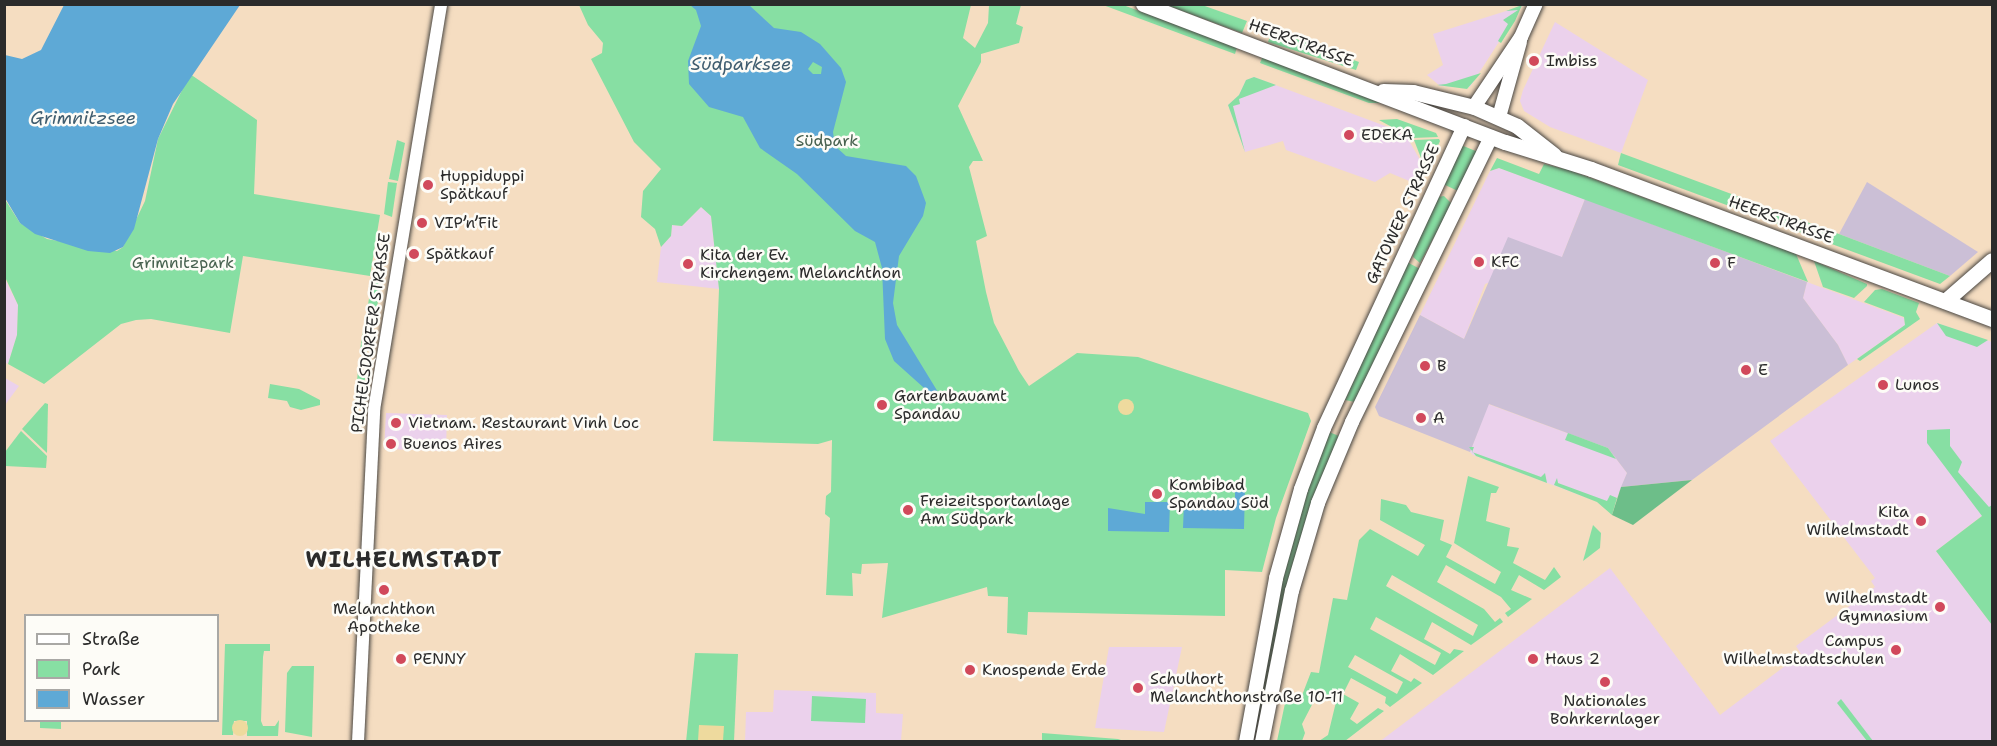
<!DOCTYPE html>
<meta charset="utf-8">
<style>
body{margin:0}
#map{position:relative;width:1997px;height:746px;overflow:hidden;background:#f5ddc1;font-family:"Shantell Sans",sans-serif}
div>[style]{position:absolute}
.built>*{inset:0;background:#ebd1ec}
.industrial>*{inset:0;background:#cbbfd6}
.green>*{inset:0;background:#87dfa3}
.forest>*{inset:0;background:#6dbe89}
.sand>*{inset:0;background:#eeda9e}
.round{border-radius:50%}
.water>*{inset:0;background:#5ea9d6}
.roads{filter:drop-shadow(0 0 2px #494642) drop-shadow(0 0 2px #494642)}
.tertiary>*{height:12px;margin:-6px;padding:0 6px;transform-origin:6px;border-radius:6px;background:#fff}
.secondary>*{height:14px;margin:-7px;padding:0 7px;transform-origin:7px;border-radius:7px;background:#fff}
.primary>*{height:15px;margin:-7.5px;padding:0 7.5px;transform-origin:7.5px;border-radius:7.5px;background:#fff}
.dots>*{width:16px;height:16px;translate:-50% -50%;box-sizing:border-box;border:3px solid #fdfcf7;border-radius:50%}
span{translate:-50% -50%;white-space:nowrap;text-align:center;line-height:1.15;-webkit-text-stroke:5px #fdfcf7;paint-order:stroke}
.street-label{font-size:16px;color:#2b2b2b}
.poi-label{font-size:16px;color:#2b2b2b}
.left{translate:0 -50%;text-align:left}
.right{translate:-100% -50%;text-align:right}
.park-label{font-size:16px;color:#47614f}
.water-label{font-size:18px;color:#3f5d6f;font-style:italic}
.district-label{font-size:22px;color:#2b2b2b;font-weight:700;letter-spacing:1.5px}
.frame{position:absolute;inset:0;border:6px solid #2b2b2b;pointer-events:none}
.legend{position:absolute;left:24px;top:614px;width:195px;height:108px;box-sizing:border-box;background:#fdfcf7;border:2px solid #a9a8a5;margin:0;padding:8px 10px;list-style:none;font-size:18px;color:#2b2b2b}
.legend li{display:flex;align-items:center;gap:12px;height:30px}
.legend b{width:30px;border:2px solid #a9a8a5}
</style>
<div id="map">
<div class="built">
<div style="clip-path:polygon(1522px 6px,1470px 87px,1440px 86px,1427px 75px,1443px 65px,1433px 34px)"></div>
<div style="clip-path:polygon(1555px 22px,1648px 80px,1621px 153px,1550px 127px,1524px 111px,1520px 101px,1523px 90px)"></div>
<div style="clip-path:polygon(1254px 77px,1396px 130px,1408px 139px,1419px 158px,1419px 185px,1390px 173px,1375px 182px,1286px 150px,1283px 141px,1245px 152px,1228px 105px,1239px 95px,1246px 80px)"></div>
<div style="clip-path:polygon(1499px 168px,1585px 199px,1562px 257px,1485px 284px,1464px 339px,1420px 315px,1490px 171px)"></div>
<div style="clip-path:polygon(701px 207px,711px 216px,719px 289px,657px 282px,661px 247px,671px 236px,672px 225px,682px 226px)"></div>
<div style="clip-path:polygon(4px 277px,18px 305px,17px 335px,8px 364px,4px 362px)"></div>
<div style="clip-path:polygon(1807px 282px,1904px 318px,1905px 325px,1848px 365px,1838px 345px,1803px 298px)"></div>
<div style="clip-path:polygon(1937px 323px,1992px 342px,1992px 508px,1936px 551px,1992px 625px,1992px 741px,1379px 742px,1610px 568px,1720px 715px,1801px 654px,1796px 646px,1875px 587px,1871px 581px,1875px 578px,1770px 441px)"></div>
<div style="clip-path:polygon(5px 378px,19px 386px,5px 405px)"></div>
<div style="clip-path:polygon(1488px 404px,1608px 448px,1627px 473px,1617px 498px,1610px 496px,1608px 501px,1590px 499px,1473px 455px,1470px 452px)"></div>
<div style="clip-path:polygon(386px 413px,447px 415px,446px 451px,384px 449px)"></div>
<div style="clip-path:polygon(1109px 647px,1182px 647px,1164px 732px,1095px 728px)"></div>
<div style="clip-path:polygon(774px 690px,876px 693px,876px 713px,903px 714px,901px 741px,745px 742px,746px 712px,773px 712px)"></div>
</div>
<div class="industrial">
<div style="clip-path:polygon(1867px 182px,1978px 252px,1950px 276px,1839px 234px)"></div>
<div style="clip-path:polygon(1585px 199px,1807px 282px,1803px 298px,1838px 345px,1848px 365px,1692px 480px,1621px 487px,1627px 473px,1608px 448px,1489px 404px,1470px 452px,1379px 416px,1375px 407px,1420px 315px,1464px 339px,1508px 237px,1562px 257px)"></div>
</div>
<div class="green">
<div style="clip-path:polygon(579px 5px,971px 5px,963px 38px,975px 48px,988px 23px,989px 5px,1021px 5px,1016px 24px,1023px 27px,1019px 43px,981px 54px,981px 62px,958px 106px,983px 161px,973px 161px,969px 167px,987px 236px,976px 241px,986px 292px,994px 323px,1019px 371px,1029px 386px,1077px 353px,1138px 357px,1308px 413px,1311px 421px,1276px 518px,1262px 572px,1225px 570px,1225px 616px,1028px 612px,1027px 635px,1007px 633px,1008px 597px,988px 596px,987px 587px,882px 618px,888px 563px,862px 564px,861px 574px,852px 573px,853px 596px,826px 595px,830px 518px,825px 514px,826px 496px,831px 492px,832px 440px,818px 444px,713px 441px,719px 289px,711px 216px,701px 207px,682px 226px,672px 225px,671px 236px,661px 247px,655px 229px,641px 217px,643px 191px,661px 169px,634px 142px,591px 59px,602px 53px,603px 43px,588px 25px)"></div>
<div style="clip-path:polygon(1103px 5px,1123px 5px,1237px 47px,1235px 54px)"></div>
<div style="clip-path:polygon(1166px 5px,1202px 5px,1247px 21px,1242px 33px)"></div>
<div style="clip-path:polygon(1522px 5px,1515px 21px,1501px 43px,1498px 41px,1508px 24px,1503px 20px,1518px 10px,1506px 11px)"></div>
<div style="clip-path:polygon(1272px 30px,1359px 62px,1356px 70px,1268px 42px)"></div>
<div style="clip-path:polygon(1263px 56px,1383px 103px,1369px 103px,1260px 63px)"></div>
<div style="clip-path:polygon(1481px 73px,1467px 89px,1437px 85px,1446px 84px)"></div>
<div style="clip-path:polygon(190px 74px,257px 120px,254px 194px,380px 215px,370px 276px,243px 256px,230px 333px,151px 319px,136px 320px,121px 324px,44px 384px,8px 364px,17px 335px,18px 305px,5px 277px,4px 198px,20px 223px,47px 239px,117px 251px,123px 247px,145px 201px,158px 139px)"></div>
<div style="clip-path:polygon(1254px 77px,1276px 85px,1239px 99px,1240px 104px,1233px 106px,1245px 152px,1228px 105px,1239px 95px,1246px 80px)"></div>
<div style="clip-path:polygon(1397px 119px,1436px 133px,1438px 137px,1412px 138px,1379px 120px)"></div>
<div style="clip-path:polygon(1439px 139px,1440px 141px,1426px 171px,1414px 140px)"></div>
<div style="clip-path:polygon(397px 140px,405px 143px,398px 181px,389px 179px)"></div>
<div style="clip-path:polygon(1461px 145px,1478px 152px,1458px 191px,1443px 184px)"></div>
<div style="clip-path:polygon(1621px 153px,1839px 234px,1950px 276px,1940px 284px,1618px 165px)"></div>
<div style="clip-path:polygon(1497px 158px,1539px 174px,1544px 164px,1569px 170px,1796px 254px,1808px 282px,1499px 168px,1490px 171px)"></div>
<div style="clip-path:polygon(388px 182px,397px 183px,392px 217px,384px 214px)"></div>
<div style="clip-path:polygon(1444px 196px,1452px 204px,1420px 263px,1413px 257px,1416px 242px,1438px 197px)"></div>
<div style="clip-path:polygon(1814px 261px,1867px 284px,1867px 286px,1854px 298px,1823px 287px)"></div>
<div style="clip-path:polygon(1407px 262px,1420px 269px,1355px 402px,1345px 400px)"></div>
<div style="clip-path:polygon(373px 276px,382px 278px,376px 313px,367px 310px)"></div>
<div style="clip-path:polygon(1882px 289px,1919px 303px,1916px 312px,1920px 319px,1860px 361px,1857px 359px,1905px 325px,1904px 317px,1864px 302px,1875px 290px)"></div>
<div style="clip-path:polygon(366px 314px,375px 316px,367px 352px,360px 350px)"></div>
<div style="clip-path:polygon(1937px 323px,1988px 340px,1977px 347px,1946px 336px)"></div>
<div style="clip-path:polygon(358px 370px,366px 373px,360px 407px,355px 405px)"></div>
<div style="clip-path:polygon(270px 384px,299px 389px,320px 400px,320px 405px,301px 410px,290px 407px,287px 401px,268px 398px)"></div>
<div style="clip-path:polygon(45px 403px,48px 404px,47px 453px,22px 429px)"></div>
<div style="clip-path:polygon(1950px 429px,1950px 446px,1962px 462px,1958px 472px,1989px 507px,1992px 505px,1992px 625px,1936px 551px,1982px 516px,1927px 443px,1927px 430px)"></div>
<div style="clip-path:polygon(21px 431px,47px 456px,46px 468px,5px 466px,5px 452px)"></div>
<div style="clip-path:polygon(1329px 432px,1339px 436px,1322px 477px,1253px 742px,1277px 601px,1298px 514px)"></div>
<div style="clip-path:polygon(1568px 433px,1608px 448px,1616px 459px,1565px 440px)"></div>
<div style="clip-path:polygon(1469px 447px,1474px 447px,1472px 452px,1541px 477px,1545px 473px,1547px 483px,1476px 456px)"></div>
<div style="clip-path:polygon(evenodd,1468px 476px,1499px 487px,1496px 493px,1491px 493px,1486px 521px,1510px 528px,1507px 546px,1519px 548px,1513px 563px,1545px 580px,1554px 567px,1561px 577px,1544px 590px,1519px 575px,1511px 590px,1532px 599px,1508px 617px,1505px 613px,1511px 609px,1501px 597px,1446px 565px,1437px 582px,1484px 609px,1495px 622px,1500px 618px,1503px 622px,1471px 645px,1432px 622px,1424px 639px,1450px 654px,1454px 649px,1464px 651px,1433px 675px,1400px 654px,1391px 671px,1411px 682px,1414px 678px,1422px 683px,1390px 707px,1385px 703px,1386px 697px,1351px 678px,1343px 694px,1359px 703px,1350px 719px,1357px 724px,1378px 708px,1384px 711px,1345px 741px,1319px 741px,1328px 735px,1336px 702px,1317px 695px,1302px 724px,1305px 733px,1302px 741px,1277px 741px,1287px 694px,1301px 698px,1311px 672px,1319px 673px,1333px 598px,1347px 600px,1359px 540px,1370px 529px,1418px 556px,1425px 545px,1380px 520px,1381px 499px,1406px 505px,1411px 512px,1444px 520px,1440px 540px,1452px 545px,1446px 557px,1495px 584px,1501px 572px,1454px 543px,1468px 476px,1392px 575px,1478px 625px,1473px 636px,1386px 586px,1392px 575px,1468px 476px,1376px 617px,1441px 653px,1435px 665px,1370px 629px,1376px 617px,1468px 476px,1355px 655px,1403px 682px,1397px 694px,1348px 667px,1355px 655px)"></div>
<div style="clip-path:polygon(1557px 478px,1558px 483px,1607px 501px,1610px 495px,1617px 498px,1612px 515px,1597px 502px,1554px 485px)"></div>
<div style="clip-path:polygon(1593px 525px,1601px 533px,1600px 548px,1583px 561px)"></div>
<div style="clip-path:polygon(225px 644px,270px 644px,270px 651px,264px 651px,263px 657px,261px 721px,263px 726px,275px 726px,279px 720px,278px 736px,247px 736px,247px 721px,234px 721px,233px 735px,222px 735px)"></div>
<div style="clip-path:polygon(695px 653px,738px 654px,734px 741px,686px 742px)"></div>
<div style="clip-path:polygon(292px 666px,314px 666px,312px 737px,285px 732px,287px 673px)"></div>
<div style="clip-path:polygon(812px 696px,866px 699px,865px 723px,811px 721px)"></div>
<div style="clip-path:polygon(1841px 699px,1873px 741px,1867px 741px,1837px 703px)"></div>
<div style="clip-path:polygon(40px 721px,61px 721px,61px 729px,40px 728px)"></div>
<div style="clip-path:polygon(1042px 733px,1118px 739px,1124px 741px,1042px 741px)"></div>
</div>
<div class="forest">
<div style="clip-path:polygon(1692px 480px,1633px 525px,1612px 515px,1621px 487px)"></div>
</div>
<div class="sand">
<div class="round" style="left:1118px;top:399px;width:16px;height:16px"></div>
<div class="round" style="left:232px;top:720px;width:16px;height:16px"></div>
<div style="clip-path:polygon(699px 725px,724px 726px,723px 741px,698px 741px)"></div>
</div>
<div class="water">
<div style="clip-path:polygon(64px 5px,240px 5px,173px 104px,158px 139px,134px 229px,123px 247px,110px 253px,88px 251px,35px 234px,20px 223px,5px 198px,5px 55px,22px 59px,41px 50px)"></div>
<div style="clip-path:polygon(evenodd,690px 5px,749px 5px,774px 28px,801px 32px,820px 44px,841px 68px,846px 82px,833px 132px,835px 146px,846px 156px,906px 166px,916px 176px,926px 203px,923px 216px,899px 256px,893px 303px,897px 325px,941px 397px,933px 396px,894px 361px,885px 339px,882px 268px,875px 242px,855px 231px,797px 174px,760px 148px,743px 117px,709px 107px,689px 84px,688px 61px,701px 26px,696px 10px,690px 5px,813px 62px,822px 67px,821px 74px,813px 74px,808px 69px,813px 62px)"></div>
<div style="clip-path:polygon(1235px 488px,1245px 488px,1244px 529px,1183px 528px,1184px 503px,1235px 504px)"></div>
<div style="clip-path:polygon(1145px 502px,1170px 502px,1169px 532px,1108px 531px,1108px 508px,1145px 514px)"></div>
</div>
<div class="roads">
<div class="tertiary">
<div style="left:358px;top:742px;width:332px;rotate:-87.2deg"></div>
<div style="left:374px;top:410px;width:411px;rotate:-80.6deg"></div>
</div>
<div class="secondary">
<div style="left:1474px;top:107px;width:84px;rotate:-56.1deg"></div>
<div style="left:1521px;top:37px;width:36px;rotate:-66deg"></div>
<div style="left:1499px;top:117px;width:78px;rotate:-74.4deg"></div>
<div style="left:1246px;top:742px;width:167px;rotate:-79.6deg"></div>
<div style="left:1276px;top:578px;width:92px;rotate:-74.3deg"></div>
<div style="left:1301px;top:489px;width:65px;rotate:-69.3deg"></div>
<div style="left:1324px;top:428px;width:333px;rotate:-65.1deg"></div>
<div style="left:1262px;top:742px;width:154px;rotate:-78.8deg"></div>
<div style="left:1292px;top:591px;width:92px;rotate:-73.5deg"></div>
<div style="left:1318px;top:503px;width:88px;rotate:-67.2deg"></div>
<div style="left:1352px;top:422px;width:317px;rotate:-64deg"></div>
</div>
<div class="primary">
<div style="left:1143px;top:4px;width:387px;rotate:20.9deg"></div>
<div style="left:1505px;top:142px;width:90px;rotate:17.4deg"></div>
<div style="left:1591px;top:169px;width:428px;rotate:20.5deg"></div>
<div style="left:1383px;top:91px;width:30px;rotate:2deg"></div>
<div style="left:1413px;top:92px;width:63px;rotate:13.8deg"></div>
<div style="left:1474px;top:107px;width:47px;rotate:23.8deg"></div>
<div style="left:1517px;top:126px;width:47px;rotate:38.1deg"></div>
<div style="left:1945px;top:301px;width:62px;rotate:-41.1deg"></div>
</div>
</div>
<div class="dots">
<div style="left:1534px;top:61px;background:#d1495b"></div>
<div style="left:1349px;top:135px;background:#d1495b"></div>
<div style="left:428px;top:185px;background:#d1495b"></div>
<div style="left:422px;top:223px;background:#d1495b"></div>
<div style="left:414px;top:254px;background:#d1495b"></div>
<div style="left:1479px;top:262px;background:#d1495b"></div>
<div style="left:1715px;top:263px;background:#d1495b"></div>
<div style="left:688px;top:264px;background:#d1495b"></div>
<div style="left:1425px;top:366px;background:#d1495b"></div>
<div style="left:1746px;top:370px;background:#d1495b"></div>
<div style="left:1883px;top:385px;background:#d1495b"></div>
<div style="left:882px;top:405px;background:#d1495b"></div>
<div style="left:1421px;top:418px;background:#d1495b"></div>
<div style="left:396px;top:423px;background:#d1495b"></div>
<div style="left:391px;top:444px;background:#d1495b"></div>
<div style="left:1157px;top:494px;background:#d1495b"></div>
<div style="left:908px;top:510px;background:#d1495b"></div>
<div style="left:1921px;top:521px;background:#d1495b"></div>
<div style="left:384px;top:590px;background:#d1495b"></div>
<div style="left:1940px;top:607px;background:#d1495b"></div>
<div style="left:1896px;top:650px;background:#d1495b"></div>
<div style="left:401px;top:659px;background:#d1495b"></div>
<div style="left:1533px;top:659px;background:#d1495b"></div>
<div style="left:970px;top:670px;background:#d1495b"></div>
<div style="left:1605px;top:682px;background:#d1495b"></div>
<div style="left:1138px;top:688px;background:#d1495b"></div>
</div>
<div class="street-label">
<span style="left:1301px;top:43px;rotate:20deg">HEERSTRASSE</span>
<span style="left:1403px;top:214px;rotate:-65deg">GATOWER STRASSE</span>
<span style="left:1781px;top:220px;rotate:20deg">HEERSTRASSE</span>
<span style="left:371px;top:333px;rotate:-82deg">PICHELSDORFER STRASSE</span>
</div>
<div class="poi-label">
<span class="left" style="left:1546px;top:61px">Imbiss</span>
<span class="left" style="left:1361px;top:135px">EDEKA</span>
<span class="left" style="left:440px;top:185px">Huppiduppi<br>Spätkauf</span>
<span class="left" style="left:434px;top:223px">VIP’n’Fit</span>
<span class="left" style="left:426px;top:254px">Spätkauf</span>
<span class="left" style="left:700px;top:264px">Kita der Ev.<br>Kirchengem. Melanchthon</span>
<span class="left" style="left:1491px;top:262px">KFC</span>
<span class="left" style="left:1727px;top:263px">F</span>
<span class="left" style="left:1437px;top:366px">B</span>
<span class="left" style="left:1758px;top:370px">E</span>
<span class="left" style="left:1895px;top:385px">Lunos</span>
<span class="left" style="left:894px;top:405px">Gartenbauamt<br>Spandau</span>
<span class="left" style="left:1433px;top:418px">A</span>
<span class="left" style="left:408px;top:423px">Vietnam. Restaurant Vinh Loc</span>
<span class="left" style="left:403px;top:444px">Buenos Aires</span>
<span class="left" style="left:1169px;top:494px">Kombibad<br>Spandau Süd</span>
<span class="left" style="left:920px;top:510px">Freizeitsportanlage<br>Am Südpark</span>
<span class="right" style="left:1909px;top:521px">Kita<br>Wilhelmstadt</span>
<span class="right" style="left:1928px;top:607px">Wilhelmstadt<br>Gymnasium</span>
<span style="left:384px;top:618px">Melanchthon<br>Apotheke</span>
<span class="right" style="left:1884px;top:650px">Campus<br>Wilhelmstadtschulen</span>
<span class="left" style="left:413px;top:659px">PENNY</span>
<span class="left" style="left:1545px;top:659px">Haus 2</span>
<span class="left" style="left:982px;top:670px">Knospende Erde</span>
<span class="left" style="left:1150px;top:688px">Schulhort<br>Melanchthonstraße 10-11</span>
<span style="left:1605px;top:710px">Nationales<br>Bohrkernlager</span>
</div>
<div class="park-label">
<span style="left:827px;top:141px">Südpark</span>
<span style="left:183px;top:263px">Grimnitzpark</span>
</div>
<div class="water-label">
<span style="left:741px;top:64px">Südparksee</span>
<span style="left:83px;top:118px">Grimnitzsee</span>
</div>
<div class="district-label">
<span style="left:404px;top:560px">WILHELMSTADT</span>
</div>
<div class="frame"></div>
<ul class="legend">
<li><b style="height:8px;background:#fff"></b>Straße</li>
<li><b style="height:16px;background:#87dfa3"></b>Park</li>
<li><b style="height:16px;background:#5ea9d6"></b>Wasser</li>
</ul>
</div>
